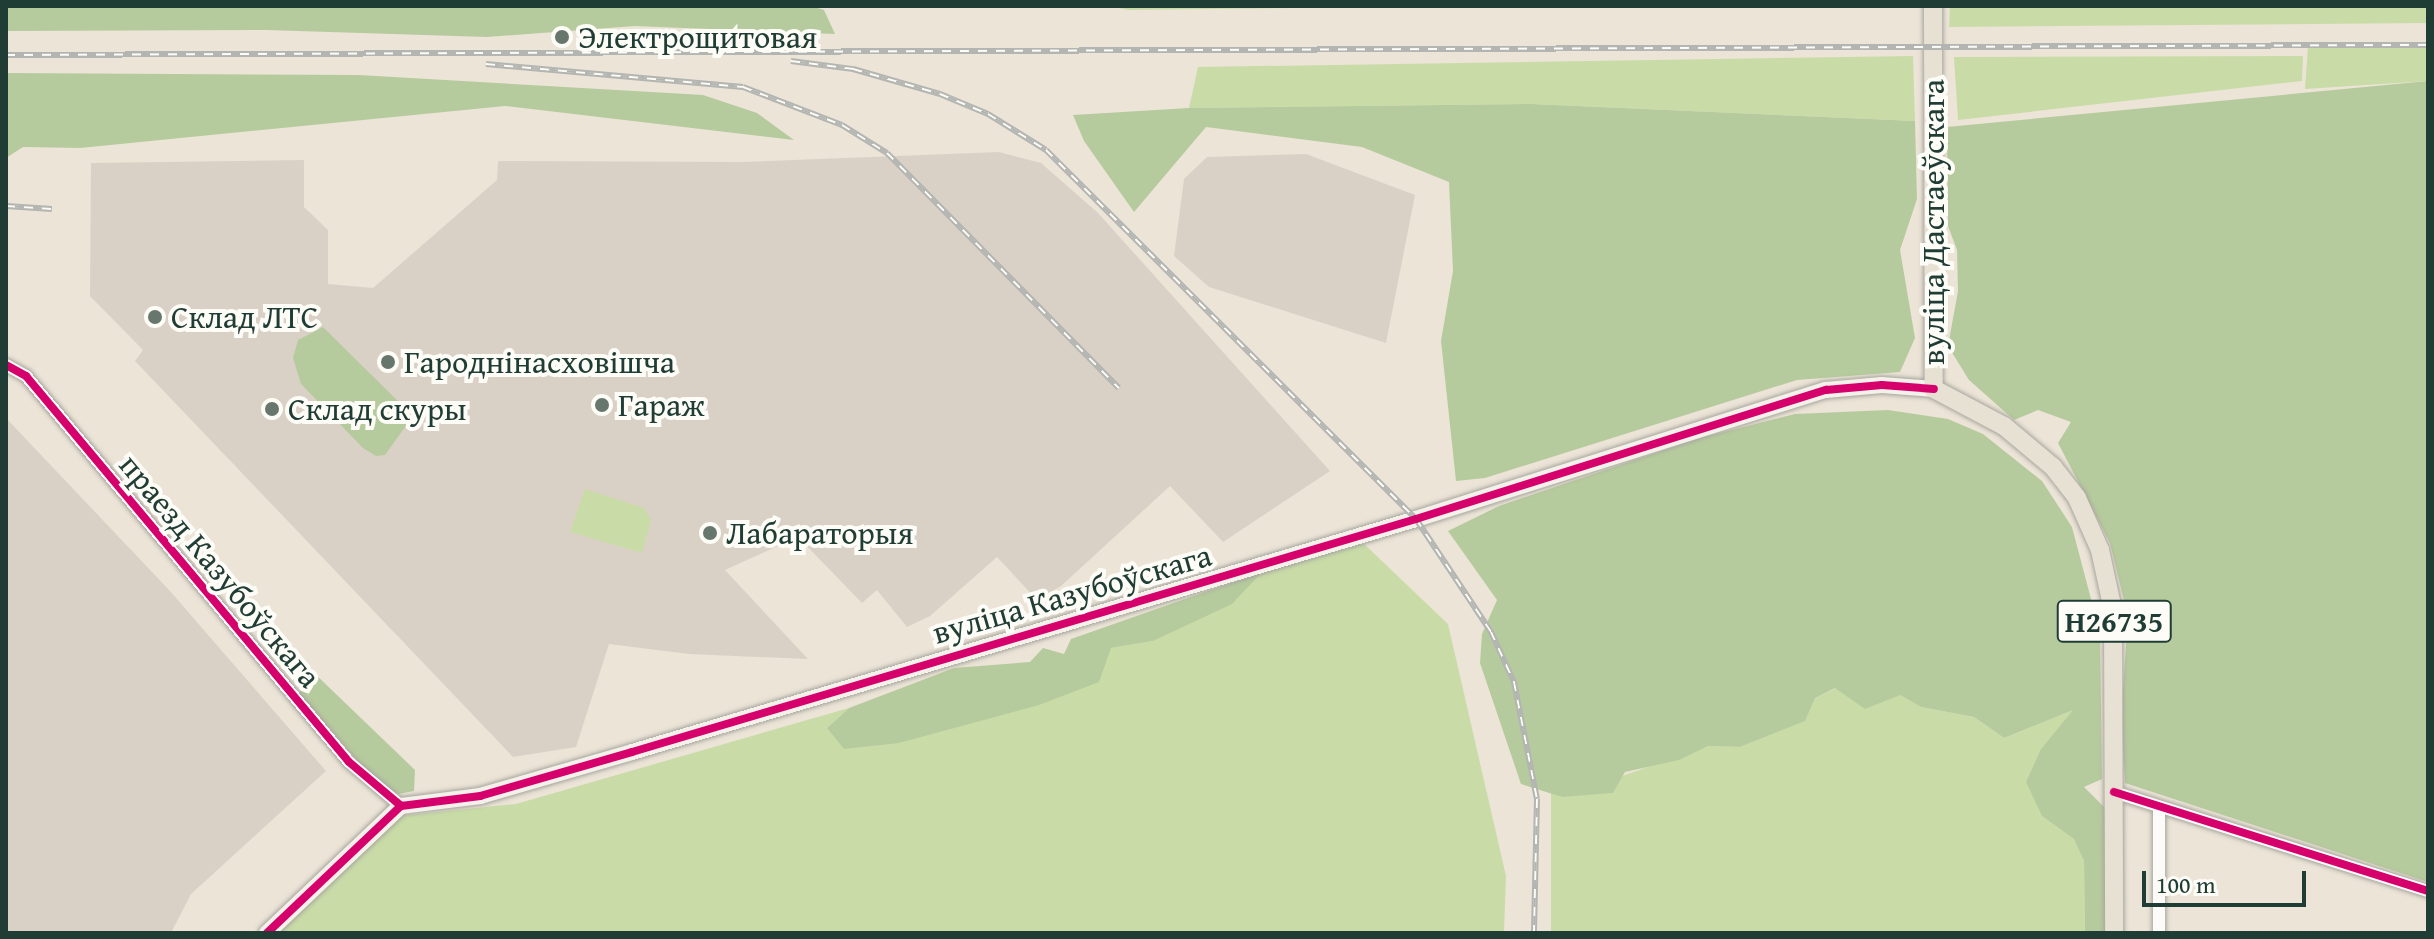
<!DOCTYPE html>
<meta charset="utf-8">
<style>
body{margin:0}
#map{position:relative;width:2434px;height:939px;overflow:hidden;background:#ece4d7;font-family:"Gentium Book Plus",serif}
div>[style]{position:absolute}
.industrial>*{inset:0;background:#dad1c6}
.green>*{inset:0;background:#c9dca7}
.forest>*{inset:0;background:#b6cb9d}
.roads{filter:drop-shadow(0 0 2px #a7a69e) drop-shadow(0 0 2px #a7a69e)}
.street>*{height:12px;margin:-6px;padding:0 6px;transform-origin:6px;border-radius:6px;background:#fcfbf9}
.secondary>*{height:16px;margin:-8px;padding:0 8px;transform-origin:8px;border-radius:8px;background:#f4f1eb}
.primary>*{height:18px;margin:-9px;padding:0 9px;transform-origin:9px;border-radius:9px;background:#e7e1d4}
.rail>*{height:6px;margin-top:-3px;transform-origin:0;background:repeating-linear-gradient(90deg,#fdfcf7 0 9px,#b3b5b2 0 18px);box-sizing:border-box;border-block:2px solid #b3b5b2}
.cycleway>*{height:8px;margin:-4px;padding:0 4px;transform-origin:4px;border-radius:4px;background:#d6006c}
.dots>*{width:22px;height:22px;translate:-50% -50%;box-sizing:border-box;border:4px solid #fdfcf7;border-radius:50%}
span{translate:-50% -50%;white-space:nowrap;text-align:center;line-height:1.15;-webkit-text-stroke:8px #fdfcf7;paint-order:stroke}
.shield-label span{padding:2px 6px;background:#fdfcf7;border:2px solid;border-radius:6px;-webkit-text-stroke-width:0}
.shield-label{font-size:30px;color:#1f3d34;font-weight:700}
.poi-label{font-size:32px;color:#1f3d34}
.left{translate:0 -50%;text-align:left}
.street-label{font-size:32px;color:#1f3d34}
.frame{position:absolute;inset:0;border:8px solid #1f3d34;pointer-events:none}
.scale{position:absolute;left:2142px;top:871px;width:164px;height:36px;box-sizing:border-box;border:4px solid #1f3d34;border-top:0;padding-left:10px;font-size:24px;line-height:28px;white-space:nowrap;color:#1f3d34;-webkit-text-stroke:6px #fdfcf7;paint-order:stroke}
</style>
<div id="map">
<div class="industrial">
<div style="clip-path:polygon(999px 152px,1041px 163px,1098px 213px,1330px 471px,1223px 542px,1170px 486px,1061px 586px,1037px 600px,997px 557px,930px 616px,907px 627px,877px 590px,862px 603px,798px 537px,725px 570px,808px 659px,689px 654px,609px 644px,576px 747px,513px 757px,135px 361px,143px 350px,90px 296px,91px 163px,304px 160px,304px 207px,328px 230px,328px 284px,373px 288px,497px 180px,498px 161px,743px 162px)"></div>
<div style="clip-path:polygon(1306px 154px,1415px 195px,1386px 343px,1209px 287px,1174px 256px,1184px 179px,1207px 157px)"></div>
<div style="clip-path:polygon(6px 418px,170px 591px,326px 771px,191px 894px,171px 933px,6px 933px)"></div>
</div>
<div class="green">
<div style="clip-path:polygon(1109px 6px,1463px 6px,1128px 10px)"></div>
<div style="clip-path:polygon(1950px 6px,2428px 6px,2428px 23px,1949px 27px)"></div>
<div style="clip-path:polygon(2308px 47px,2428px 47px,2428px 81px,2305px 89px)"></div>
<div style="clip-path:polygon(1913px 56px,1915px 121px,1532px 104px,1189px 108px,1198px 67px)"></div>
<div style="clip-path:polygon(2303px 56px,2302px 81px,1958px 120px,1954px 57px)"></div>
<div style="clip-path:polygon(585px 489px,644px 508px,651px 520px,642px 553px,570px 532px)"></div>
<div style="clip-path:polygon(1362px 542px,1448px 624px,1506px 876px,1504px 933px,277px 933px,399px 816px,516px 804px,849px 708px,827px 728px,1111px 648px,1153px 641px,1262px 572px)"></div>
<div style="clip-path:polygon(1836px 688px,1900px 695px,1921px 707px,1974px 717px,2004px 738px,2075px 709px,2041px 749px,2042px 816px,2075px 839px,2084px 861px,2085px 933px,1551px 933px,1551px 793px,1562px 797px,1708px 746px,1740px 747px,1804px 721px,1815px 698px)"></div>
</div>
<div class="forest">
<div style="clip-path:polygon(6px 6px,811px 6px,824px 10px,835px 34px,635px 26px,487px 37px,266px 30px,6px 31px)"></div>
<div style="clip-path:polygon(6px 73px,359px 75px,703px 95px,757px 113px,794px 140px,505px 106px,80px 148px,23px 147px,6px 158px)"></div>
<div style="clip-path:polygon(2428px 81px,2428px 882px,2125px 783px,2121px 717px,2128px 617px,2110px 543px,2058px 443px,2071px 422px,2038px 410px,2014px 420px,1969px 380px,1948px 346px,1958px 291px,1957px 250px,1948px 226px,1947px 127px)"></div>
<div style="clip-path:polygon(1532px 104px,1915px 121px,1917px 199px,1900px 250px,1915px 338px,1900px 372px,1797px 380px,1485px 478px,1456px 481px,1441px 341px,1453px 271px,1449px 182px,1362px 147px,1206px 127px,1134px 212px,1084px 141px,1073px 115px,1189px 108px)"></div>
<div style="clip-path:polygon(323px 327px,413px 416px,385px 455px,376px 456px,363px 448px,301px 384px,293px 358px,298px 340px)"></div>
<div style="clip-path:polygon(1888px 410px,1948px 419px,1983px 434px,2042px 481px,2072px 527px,2100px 633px,2102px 779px,2084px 787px,2107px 810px,2107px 933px,2085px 933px,2084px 861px,2074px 839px,2042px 816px,2026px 782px,2041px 749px,2073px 710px,2004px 738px,1974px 717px,1921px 707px,1900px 695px,1865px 709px,1835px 688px,1815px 698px,1805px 721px,1740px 747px,1708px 746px,1679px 760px,1625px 772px,1613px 793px,1562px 797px,1521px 784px,1480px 663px,1482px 634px,1497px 600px,1448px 531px,1499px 506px,1700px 438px,1795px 414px)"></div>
<div style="clip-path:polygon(1262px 572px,1232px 604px,1153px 641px,1111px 648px,1099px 682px,1039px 705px,899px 743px,844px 749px,827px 728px,849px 708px,954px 668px,1030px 662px,1043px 648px,1064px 654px,1071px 639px)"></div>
<div style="clip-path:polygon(312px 671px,415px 770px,414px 791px,398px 794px,373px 779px,299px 693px)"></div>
</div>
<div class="roads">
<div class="street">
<div style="left:6px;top:365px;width:23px;rotate:29deg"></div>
<div style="left:26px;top:376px;width:503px;rotate:50.08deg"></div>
<div style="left:349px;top:762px;width:68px;rotate:40.2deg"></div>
<div style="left:2114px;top:792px;width:329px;rotate:17.5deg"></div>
<div style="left:2159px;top:933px;width:126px;rotate:-90deg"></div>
</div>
<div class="secondary">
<div style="left:267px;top:933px;width:185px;rotate:-43.5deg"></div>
<div style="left:401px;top:806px;width:80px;rotate:-7.2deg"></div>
<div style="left:480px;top:796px;width:158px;rotate:-16.1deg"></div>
<div style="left:632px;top:752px;width:818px;rotate:-16.55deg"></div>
<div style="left:1416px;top:519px;width:430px;rotate:-17.5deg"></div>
<div style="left:1826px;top:390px;width:56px;rotate:-5.1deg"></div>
<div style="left:1882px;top:385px;width:52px;rotate:4.4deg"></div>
</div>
<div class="primary">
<div style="left:1933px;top:6px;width:383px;rotate:89.9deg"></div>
<div style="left:1934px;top:389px;width:79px;rotate:27.9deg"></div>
<div style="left:2004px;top:426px;width:64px;rotate:39.9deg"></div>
<div style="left:2053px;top:467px;width:39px;rotate:52deg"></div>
<div style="left:2077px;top:498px;width:57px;rotate:66.1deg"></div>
<div style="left:2100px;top:550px;width:61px;rotate:77.8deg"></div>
<div style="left:2113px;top:610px;width:323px;rotate:89.8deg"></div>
</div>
</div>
<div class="rail">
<div style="left:6px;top:55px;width:2422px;rotate:-0.24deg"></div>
<div style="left:791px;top:61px;width:63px;rotate:7.4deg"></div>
<div style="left:853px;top:69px;width:91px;rotate:16deg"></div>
<div style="left:940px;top:94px;width:52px;rotate:22.6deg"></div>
<div style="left:988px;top:114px;width:68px;rotate:31.8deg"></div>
<div style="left:1046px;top:150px;width:523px;rotate:44.92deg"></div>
<div style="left:1416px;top:519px;width:136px;rotate:56.4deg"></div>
<div style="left:1491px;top:632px;width:55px;rotate:65.3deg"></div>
<div style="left:1514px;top:682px;width:119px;rotate:78.9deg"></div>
<div style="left:1537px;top:799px;width:134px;rotate:91.3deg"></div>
<div style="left:486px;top:64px;width:258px;rotate:5.1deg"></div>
<div style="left:743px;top:87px;width:106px;rotate:21deg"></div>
<div style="left:842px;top:125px;width:53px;rotate:31.9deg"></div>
<div style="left:887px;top:153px;width:330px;rotate:45.4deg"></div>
<div style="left:6px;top:206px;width:46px;rotate:3.7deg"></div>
</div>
<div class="cycleway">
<div style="left:6px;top:365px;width:23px;rotate:29deg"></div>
<div style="left:26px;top:376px;width:503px;rotate:50.08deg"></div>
<div style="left:349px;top:762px;width:68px;rotate:40.2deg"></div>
<div style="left:2114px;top:792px;width:329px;rotate:17.5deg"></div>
<div style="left:267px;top:933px;width:185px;rotate:-43.5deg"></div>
<div style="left:401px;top:806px;width:80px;rotate:-7.2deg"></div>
<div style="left:480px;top:796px;width:158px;rotate:-16.1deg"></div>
<div style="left:632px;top:752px;width:818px;rotate:-16.55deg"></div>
<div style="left:1416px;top:519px;width:430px;rotate:-17.5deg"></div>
<div style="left:1826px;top:390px;width:56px;rotate:-5.1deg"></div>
<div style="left:1882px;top:385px;width:52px;rotate:4.4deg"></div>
</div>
<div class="dots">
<div style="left:562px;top:37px;background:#67776d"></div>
<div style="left:155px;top:317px;background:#67776d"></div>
<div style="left:388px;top:362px;background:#67776d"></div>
<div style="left:602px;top:405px;background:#67776d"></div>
<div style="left:272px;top:409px;background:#67776d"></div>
<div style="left:710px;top:533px;background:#67776d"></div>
</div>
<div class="shield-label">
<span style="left:2114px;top:621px">Н26735</span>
</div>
<div class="poi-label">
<span class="left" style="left:578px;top:37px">Электрощитовая</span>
<span class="left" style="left:171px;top:317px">Склад ЛТС</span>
<span class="left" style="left:404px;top:362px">Гароднінасховішча</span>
<span class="left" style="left:618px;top:405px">Гараж</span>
<span class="left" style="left:288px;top:409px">Склад скуры</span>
<span class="left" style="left:726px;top:533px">Лабараторыя</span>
</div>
<div class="street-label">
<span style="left:1933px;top:222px;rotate:-90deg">вуліца Дастаеўскага</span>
<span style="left:220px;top:571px;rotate:50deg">праезд Казубоўскага</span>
<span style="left:1072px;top:594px;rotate:-16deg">вуліца Казубоўскага</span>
</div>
<div class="frame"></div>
<div class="scale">100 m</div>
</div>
